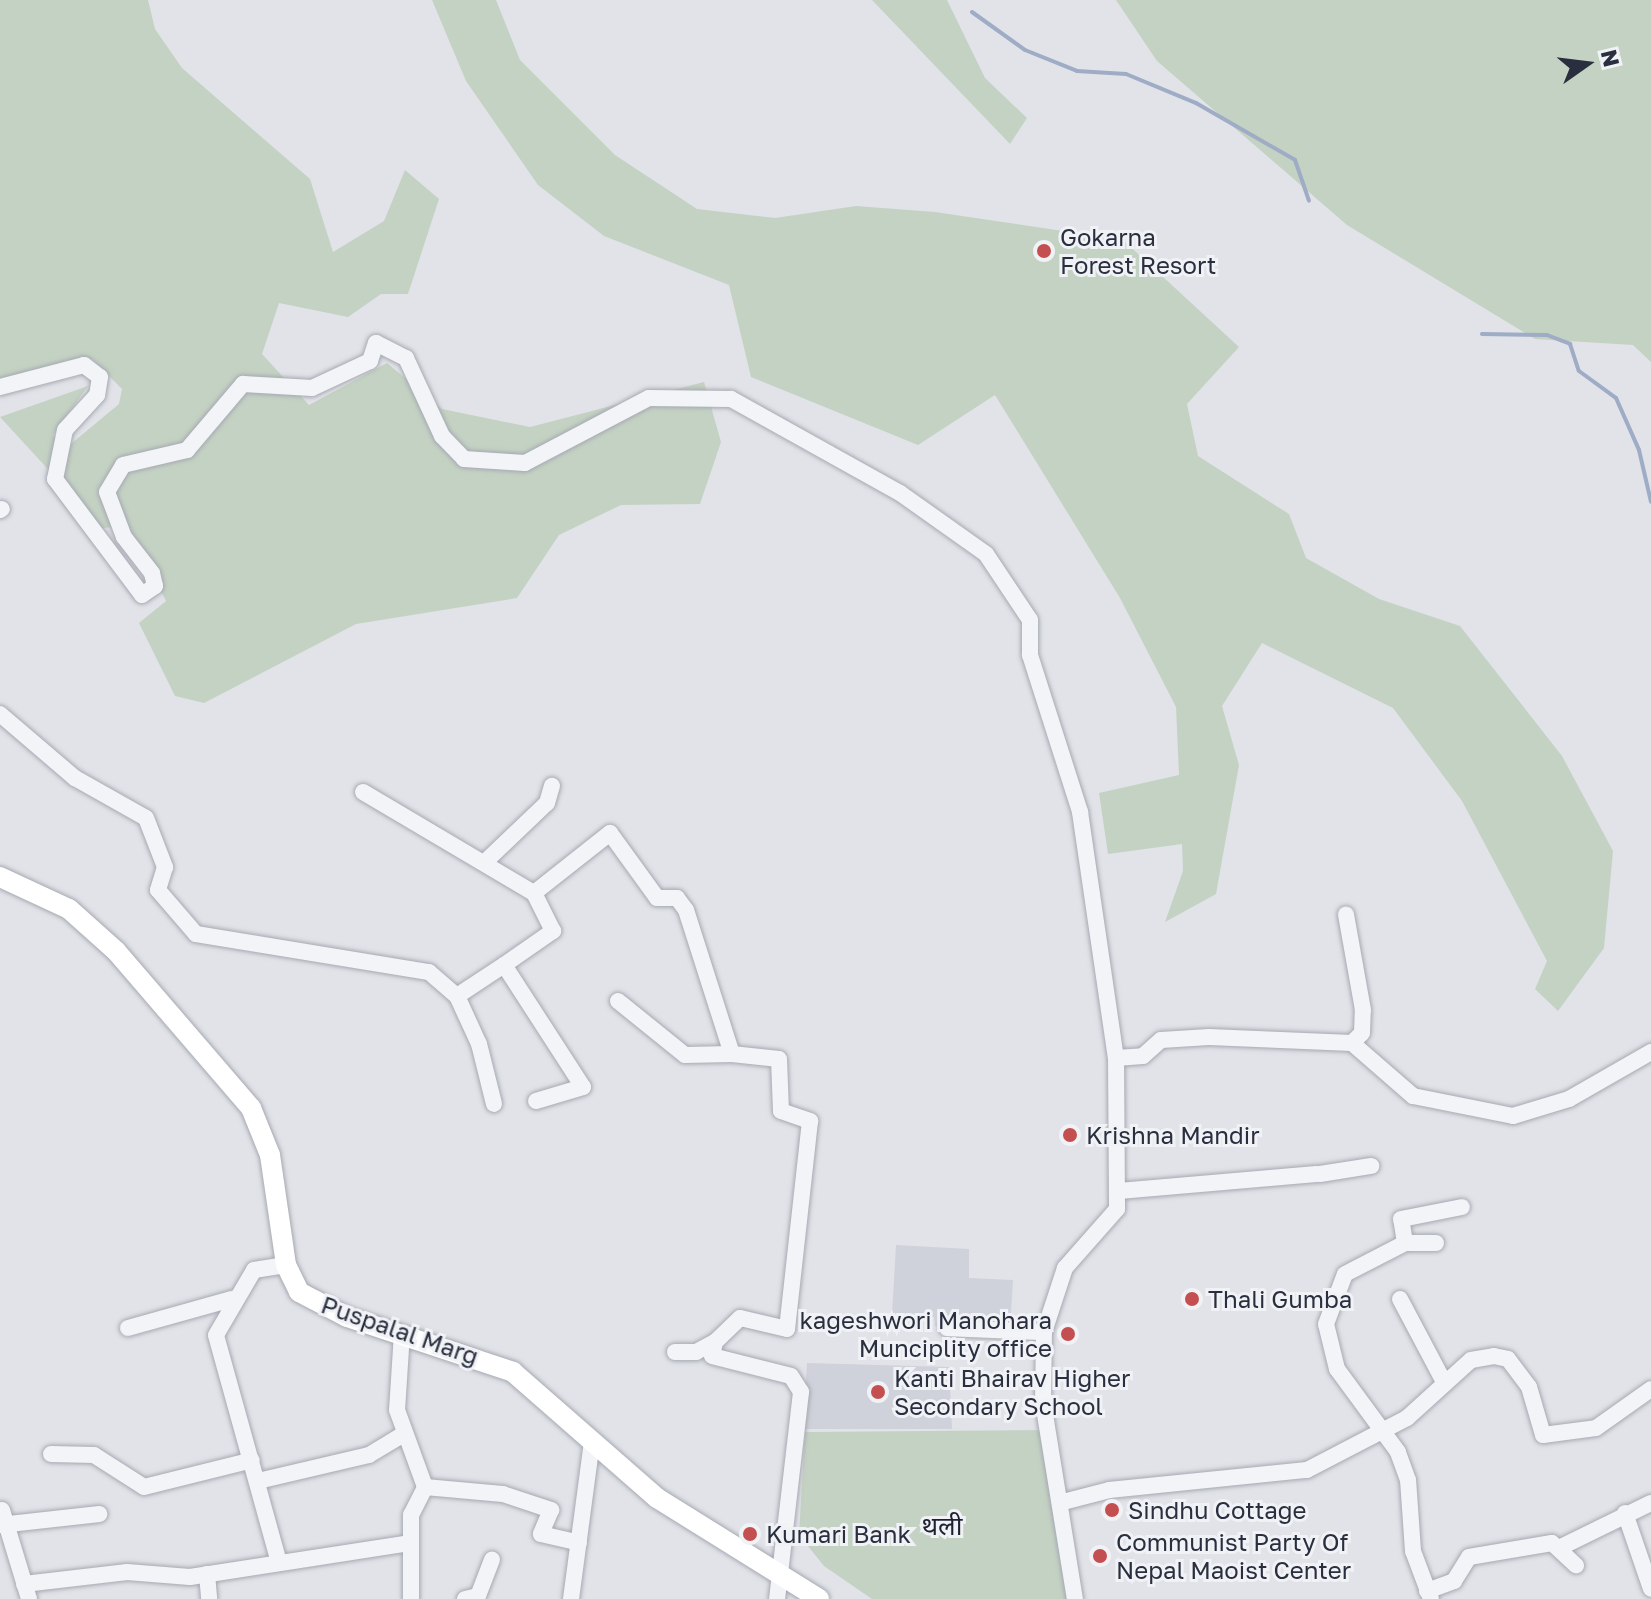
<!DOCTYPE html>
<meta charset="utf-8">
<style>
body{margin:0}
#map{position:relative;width:1651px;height:1599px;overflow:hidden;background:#e1e3e8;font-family:"Golos Text","Noto Sans Devanagari",sans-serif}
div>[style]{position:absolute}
.built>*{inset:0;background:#cfd2da}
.green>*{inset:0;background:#c4d2c3}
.stream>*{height:4px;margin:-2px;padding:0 2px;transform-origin:2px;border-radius:2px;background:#9facc6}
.roads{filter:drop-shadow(0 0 2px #a6a9b2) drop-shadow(0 0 2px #a6a9b2)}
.minor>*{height:16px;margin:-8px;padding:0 8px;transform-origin:8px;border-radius:8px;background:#f3f4f7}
.major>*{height:20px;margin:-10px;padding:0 10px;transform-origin:10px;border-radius:10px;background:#fff}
.dots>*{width:22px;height:22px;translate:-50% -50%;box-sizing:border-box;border:4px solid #f0f2f6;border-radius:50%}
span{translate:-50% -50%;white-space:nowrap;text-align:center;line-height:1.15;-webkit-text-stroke:6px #f0f2f6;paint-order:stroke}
.poi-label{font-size:24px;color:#2a2f3f}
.left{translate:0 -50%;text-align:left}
.right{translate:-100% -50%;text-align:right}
.street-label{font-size:24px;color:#2a2f3f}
.neighbourhood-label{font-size:26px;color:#1d2030}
.north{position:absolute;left:1547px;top:24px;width:80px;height:80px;-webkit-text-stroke:6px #f0f2f6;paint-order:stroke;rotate:76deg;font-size:22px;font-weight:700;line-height:32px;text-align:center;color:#2a2f3f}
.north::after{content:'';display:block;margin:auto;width:28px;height:36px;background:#2a2f3f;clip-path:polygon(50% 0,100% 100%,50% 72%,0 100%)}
</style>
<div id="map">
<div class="built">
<div style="clip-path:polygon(896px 1245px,969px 1249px,969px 1278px,1013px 1280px,1010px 1330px,935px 1326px,934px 1317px,892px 1315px)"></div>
<div style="clip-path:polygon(807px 1363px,949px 1367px,952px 1429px,803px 1429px)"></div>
</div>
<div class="green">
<div style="clip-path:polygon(0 0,148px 0,155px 29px,182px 68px,310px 179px,333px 252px,384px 221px,405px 170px,439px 199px,408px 294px,381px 294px,348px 317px,279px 303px,262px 354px,309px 405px,387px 363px,442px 409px,530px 427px,704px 382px,721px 442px,700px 504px,621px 505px,559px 535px,517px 598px,356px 624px,204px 703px,175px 696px,139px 623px,166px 601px,128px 526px,102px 528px,0 417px,88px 386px,53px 435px,66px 448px,119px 404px,122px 389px,92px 359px,0 386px)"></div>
<div style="clip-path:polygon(432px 0,496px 0,520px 60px,615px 155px,697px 209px,775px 218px,856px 206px,935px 212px,1123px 240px,1239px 347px,1187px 404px,1198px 456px,1289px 514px,1306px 558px,1379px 599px,1460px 626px,1562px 756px,1613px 851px,1604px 948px,1558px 1011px,1535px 989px,1547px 961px,1462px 801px,1393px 708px,1262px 643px,1222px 706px,1239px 765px,1216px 894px,1165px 922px,1183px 871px,1182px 844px,1108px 854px,1099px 793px,1179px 775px,1176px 707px,1120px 598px,995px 395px,918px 445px,751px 377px,729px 285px,604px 236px,538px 185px,466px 81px)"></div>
<div style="clip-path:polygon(872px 0,947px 0,985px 78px,1027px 118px,1010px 144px)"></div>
<div style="clip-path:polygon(1116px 0,1651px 0,1651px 362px,1633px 345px,1535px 339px,1347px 225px,1157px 61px)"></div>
<div style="clip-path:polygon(1049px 1430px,1069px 1599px,872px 1599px,824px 1566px,799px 1535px,805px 1432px)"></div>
</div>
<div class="stream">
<div style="left:972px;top:12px;width:65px;rotate:35.6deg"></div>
<div style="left:1025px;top:50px;width:56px;rotate:22deg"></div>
<div style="left:1077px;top:71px;width:49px;rotate:3.5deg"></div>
<div style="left:1126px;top:74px;width:76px;rotate:22.5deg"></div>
<div style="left:1196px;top:103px;width:114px;rotate:29.9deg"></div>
<div style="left:1295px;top:160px;width:43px;rotate:71.1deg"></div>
<div style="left:1482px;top:334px;width:65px;rotate:0.9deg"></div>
<div style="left:1547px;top:335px;width:25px;rotate:21deg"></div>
<div style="left:1570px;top:344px;width:28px;rotate:72deg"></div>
<div style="left:1579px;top:371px;width:46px;rotate:36.1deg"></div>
<div style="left:1616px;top:398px;width:57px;rotate:66.1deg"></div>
<div style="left:1639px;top:450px;width:53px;rotate:77deg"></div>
</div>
<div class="roads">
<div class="minor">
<div style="left:0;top:387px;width:87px;rotate:-14.7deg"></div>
<div style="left:84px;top:365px;width:20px;rotate:37deg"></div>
<div style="left:100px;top:377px;width:18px;rotate:99deg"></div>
<div style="left:97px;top:395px;width:47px;rotate:132.4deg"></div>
<div style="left:65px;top:430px;width:50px;rotate:101.5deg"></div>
<div style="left:55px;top:479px;width:145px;rotate:53.1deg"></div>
<div style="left:142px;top:595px;width:16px;rotate:-35deg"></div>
<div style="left:155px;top:586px;width:13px;rotate:-103deg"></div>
<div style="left:152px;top:573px;width:46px;rotate:-127.9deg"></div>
<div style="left:124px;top:537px;width:48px;rotate:-110.7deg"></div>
<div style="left:107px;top:492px;width:31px;rotate:-59deg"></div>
<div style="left:123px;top:465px;width:66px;rotate:-13.2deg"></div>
<div style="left:187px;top:450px;width:87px;rotate:-49.7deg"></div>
<div style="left:243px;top:384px;width:69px;rotate:3.3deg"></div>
<div style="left:312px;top:388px;width:64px;rotate:-25deg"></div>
<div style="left:370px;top:361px;width:19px;rotate:-72deg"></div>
<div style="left:376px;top:343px;width:34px;rotate:27deg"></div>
<div style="left:406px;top:358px;width:86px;rotate:65.2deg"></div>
<div style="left:442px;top:436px;width:32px;rotate:46deg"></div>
<div style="left:464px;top:459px;width:61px;rotate:3.8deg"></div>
<div style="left:525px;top:463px;width:140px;rotate:-27.7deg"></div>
<div style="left:649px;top:398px;width:82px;rotate:0.7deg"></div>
<div style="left:731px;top:399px;width:193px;rotate:29.1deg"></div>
<div style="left:900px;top:493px;width:105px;rotate:35.3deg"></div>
<div style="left:986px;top:554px;width:79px;rotate:56.3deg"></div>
<div style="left:1030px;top:620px;width:35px;rotate:90deg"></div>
<div style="left:1030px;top:655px;width:165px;rotate:72.3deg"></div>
<div style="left:1080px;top:812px;width:249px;rotate:81.7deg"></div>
<div style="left:1116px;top:1058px;width:151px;rotate:89.6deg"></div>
<div style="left:1117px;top:1209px;width:79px;rotate:131.4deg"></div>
<div style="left:1065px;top:1268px;width:67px;rotate:108.2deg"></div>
<div style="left:1044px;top:1332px;width:70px;rotate:90.8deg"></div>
<div style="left:1043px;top:1402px;width:200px;rotate:80.8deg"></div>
<div style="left:0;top:510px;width:2px;rotate:-27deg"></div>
<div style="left:0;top:714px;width:99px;rotate:40.5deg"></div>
<div style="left:75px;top:778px;width:81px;rotate:29.4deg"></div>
<div style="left:146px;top:818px;width:53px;rotate:68.8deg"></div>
<div style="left:165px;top:867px;width:24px;rotate:107deg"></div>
<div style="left:158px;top:890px;width:58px;rotate:49.2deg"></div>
<div style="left:196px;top:934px;width:236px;rotate:9.3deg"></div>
<div style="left:429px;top:972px;width:37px;rotate:41deg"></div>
<div style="left:363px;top:792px;width:199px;rotate:30.6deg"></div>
<div style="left:486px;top:861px;width:84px;rotate:-43.6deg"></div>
<div style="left:547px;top:803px;width:18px;rotate:-74deg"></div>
<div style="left:618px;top:1001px;width:86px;rotate:38.9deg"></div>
<div style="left:685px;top:1055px;width:47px;rotate:-1.2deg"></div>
<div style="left:1352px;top:1043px;width:81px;rotate:41deg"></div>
<div style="left:1413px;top:1096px;width:102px;rotate:11.3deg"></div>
<div style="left:1513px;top:1116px;width:59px;rotate:-16.9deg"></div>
<div style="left:1569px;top:1099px;width:95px;rotate:-29.8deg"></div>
<div style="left:1116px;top:1058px;width:27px;rotate:-4deg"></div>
<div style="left:1143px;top:1056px;width:24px;rotate:-42deg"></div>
<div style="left:1161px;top:1040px;width:48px;rotate:-3.6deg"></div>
<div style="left:1209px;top:1037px;width:143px;rotate:2.4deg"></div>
<div style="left:1352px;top:1043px;width:14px;rotate:-45deg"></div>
<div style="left:1362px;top:1033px;width:23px;rotate:-88deg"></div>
<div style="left:1363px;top:1010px;width:97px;rotate:-100.1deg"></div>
<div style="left:536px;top:1101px;width:49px;rotate:-16.6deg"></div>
<div style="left:583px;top:1087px;width:145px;rotate:-122.9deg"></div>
<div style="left:504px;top:965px;width:60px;rotate:-34.8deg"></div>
<div style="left:553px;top:931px;width:42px;rotate:-116.6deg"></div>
<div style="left:534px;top:893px;width:97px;rotate:-38.3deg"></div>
<div style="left:610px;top:833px;width:80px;rotate:54.1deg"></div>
<div style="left:657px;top:898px;width:20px"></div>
<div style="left:677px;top:898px;width:15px;rotate:53deg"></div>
<div style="left:686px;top:910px;width:151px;rotate:72.3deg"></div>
<div style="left:732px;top:1054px;width:47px;rotate:6.1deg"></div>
<div style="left:779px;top:1059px;width:52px;rotate:87.8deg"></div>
<div style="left:781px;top:1111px;width:31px;rotate:19deg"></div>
<div style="left:810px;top:1121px;width:209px;rotate:96.3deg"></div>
<div style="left:787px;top:1329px;width:48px;rotate:-166.8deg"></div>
<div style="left:740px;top:1318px;width:35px;rotate:136deg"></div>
<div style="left:715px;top:1342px;width:14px;rotate:102deg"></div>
<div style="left:712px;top:1356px;width:81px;rotate:14.2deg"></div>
<div style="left:791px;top:1376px;width:19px;rotate:58deg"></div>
<div style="left:801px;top:1392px;width:208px;rotate:96.6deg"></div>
<div style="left:494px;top:1104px;width:62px;rotate:-104deg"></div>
<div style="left:479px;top:1044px;width:53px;rotate:-114.6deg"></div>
<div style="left:457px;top:996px;width:56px;rotate:-33.4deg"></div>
<div style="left:1320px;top:1174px;width:52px;rotate:-8.9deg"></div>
<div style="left:1119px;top:1191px;width:198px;rotate:-4.9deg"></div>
<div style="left:1405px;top:1243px;width:31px"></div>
<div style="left:1400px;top:1299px;width:94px;rotate:62.1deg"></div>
<div style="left:128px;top:1328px;width:108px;rotate:-15.6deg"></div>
<div style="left:947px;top:1328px;width:97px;rotate:2.4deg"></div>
<div style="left:402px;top:1333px;width:77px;rotate:93.7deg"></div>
<div style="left:397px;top:1410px;width:82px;rotate:70deg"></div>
<div style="left:675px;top:1352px;width:21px"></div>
<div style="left:696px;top:1352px;width:21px;rotate:-28deg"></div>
<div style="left:51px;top:1454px;width:43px;rotate:1.3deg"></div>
<div style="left:94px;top:1455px;width:59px;rotate:32.6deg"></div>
<div style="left:144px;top:1487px;width:111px;rotate:-14deg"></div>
<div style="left:258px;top:1481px;width:114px;rotate:-13.2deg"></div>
<div style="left:369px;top:1455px;width:37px;rotate:-31deg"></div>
<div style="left:1063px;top:1502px;width:48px;rotate:-14.6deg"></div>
<div style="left:1109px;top:1490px;width:199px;rotate:-5.8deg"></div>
<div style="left:1307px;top:1470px;width:113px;rotate:-27.5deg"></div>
<div style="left:1407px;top:1418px;width:86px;rotate:-42.2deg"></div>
<div style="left:1471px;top:1360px;width:23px;rotate:-10deg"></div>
<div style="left:1494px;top:1356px;width:14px;rotate:12deg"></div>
<div style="left:1508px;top:1359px;width:35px;rotate:53deg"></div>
<div style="left:1529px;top:1387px;width:50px;rotate:73.7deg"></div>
<div style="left:1543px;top:1435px;width:53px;rotate:-7.5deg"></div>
<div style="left:1596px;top:1428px;width:67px;rotate:-35.3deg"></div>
<div style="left:2px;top:1510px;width:93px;rotate:73.1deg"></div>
<div style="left:1625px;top:1513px;width:80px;rotate:71.1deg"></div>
<div style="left:0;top:1525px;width:100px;rotate:-6.3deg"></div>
<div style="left:1561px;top:1547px;width:100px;rotate:-26.1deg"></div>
<div style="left:278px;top:1559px;width:232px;rotate:-105.5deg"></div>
<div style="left:216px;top:1335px;width:75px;rotate:-59.7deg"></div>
<div style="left:254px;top:1270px;width:32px;rotate:-9deg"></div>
<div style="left:207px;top:1574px;width:25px;rotate:85deg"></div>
<div style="left:24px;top:1584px;width:104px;rotate:-6.6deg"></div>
<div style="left:127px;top:1572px;width:63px;rotate:4.5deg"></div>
<div style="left:190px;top:1577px;width:222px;rotate:-8.8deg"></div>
<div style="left:1427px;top:1591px;width:29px;rotate:-20deg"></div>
<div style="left:1454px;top:1581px;width:28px;rotate:-58deg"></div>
<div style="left:1469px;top:1557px;width:84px;rotate:-9.6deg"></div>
<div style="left:1552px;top:1543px;width:33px;rotate:43deg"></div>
<div style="left:411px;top:1599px;width:84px;rotate:-90deg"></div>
<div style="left:411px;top:1515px;width:31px;rotate:-63deg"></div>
<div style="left:425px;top:1487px;width:78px;rotate:5.1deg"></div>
<div style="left:503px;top:1494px;width:51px;rotate:18.4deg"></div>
<div style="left:551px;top:1510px;width:26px;rotate:113deg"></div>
<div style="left:541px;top:1534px;width:39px;rotate:13deg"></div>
<div style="left:465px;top:1599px;width:13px;rotate:-13deg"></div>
<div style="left:478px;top:1596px;width:39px;rotate:-69deg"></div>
<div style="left:571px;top:1599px;width:158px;rotate:-82.4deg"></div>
<div style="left:1431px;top:1599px;width:51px;rotate:-110.6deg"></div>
<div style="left:1413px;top:1551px;width:71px;rotate:-94deg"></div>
<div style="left:1408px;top:1480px;width:30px;rotate:-110deg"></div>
<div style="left:1398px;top:1452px;width:103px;rotate:-126.3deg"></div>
<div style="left:1337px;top:1369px;width:46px;rotate:-103.7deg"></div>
<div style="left:1326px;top:1324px;width:53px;rotate:-69.2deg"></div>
<div style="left:1345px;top:1274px;width:68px;rotate:-27.3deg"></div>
<div style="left:1405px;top:1243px;width:24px;rotate:-99deg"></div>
<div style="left:1401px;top:1219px;width:62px;rotate:-11.1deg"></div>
</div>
<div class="major">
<div style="left:0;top:877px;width:76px;rotate:24.9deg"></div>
<div style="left:69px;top:909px;width:63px;rotate:41.8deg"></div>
<div style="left:116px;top:951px;width:207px;rotate:49.3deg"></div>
<div style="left:251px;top:1108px;width:51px;rotate:68deg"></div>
<div style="left:270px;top:1155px;width:111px;rotate:81.7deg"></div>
<div style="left:286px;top:1265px;width:30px;rotate:64deg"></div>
<div style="left:299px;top:1292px;width:54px;rotate:27.5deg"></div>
<div style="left:347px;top:1317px;width:175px;rotate:18.3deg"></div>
<div style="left:513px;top:1372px;width:191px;rotate:41.2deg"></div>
<div style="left:657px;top:1498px;width:191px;rotate:31.9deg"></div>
</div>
</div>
<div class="dots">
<div style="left:1044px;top:251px;background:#c44f50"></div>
<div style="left:1070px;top:1135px;background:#c44f50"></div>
<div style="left:1192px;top:1299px;background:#c44f50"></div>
<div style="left:1068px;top:1334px;background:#c44f50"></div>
<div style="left:878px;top:1392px;background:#c44f50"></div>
<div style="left:1112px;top:1510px;background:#c44f50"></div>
<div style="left:750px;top:1534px;background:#c44f50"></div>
<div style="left:1100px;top:1556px;background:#c44f50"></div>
</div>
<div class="poi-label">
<span class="left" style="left:1060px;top:251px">Gokarna<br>Forest Resort</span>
<span class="left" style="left:1086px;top:1135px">Krishna Mandir</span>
<span class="left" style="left:1208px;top:1299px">Thali Gumba</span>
<span class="right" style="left:1052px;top:1334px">kageshwori Manohara<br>Munciplity office</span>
<span class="left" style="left:894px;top:1392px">Kanti Bhairav Higher<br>Secondary School</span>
<span class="left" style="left:1128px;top:1510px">Sindhu Cottage</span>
<span class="left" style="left:766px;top:1534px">Kumari Bank</span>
<span class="left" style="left:1116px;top:1556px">Communist Party Of<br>Nepal Maoist Center</span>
</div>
<div class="street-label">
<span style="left:400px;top:1330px;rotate:19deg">Puspalal Marg</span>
</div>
<div class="neighbourhood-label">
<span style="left:942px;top:1526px">थली</span>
</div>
<div class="north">N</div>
</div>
